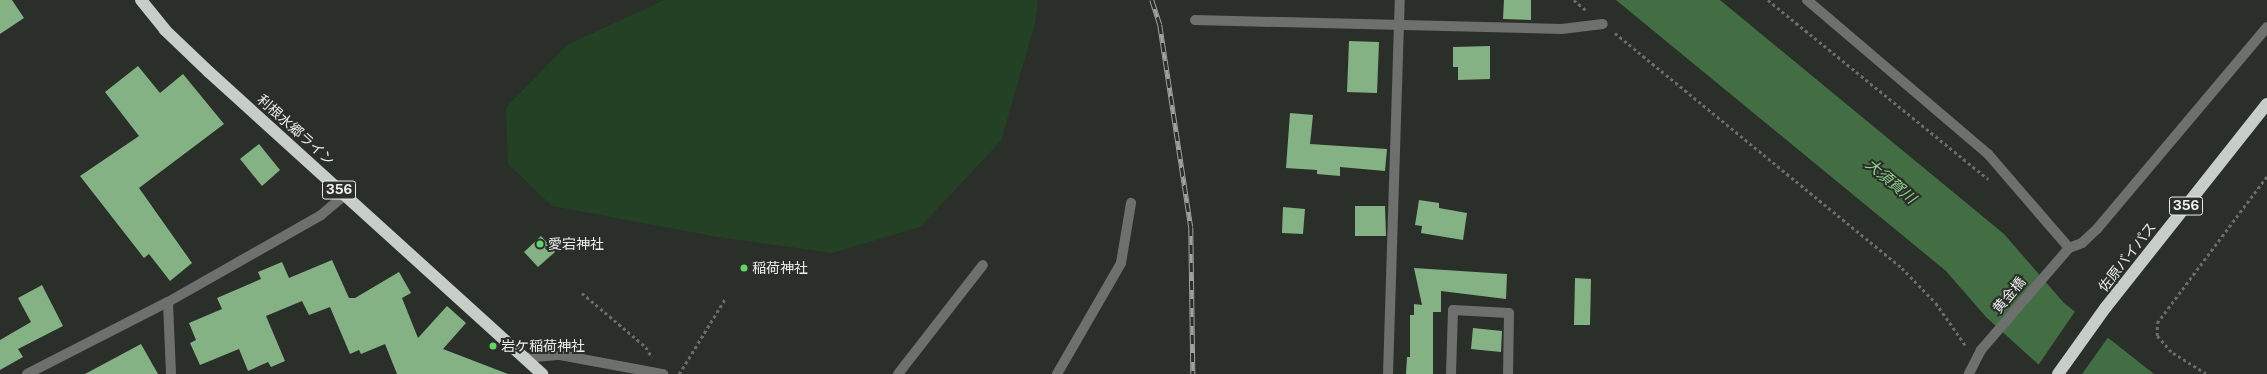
<!DOCTYPE html>
<meta charset="utf-8">
<style>
body{margin:0}
#map{position:relative;width:2267px;height:374px;overflow:hidden;background:#2a2f29;font-family:"Public Sans","Noto Sans JP",sans-serif}
div>[style]{position:absolute}
.green>*{inset:0;background:#244025}
.water>*{inset:0;background:#436d43}
.pier>*{inset:0;background:#2a2f29}
.building>*{inset:0;background:#85b285}
.path>*{height:2.5px;margin-top:-1.25px;transform-origin:0;background:repeating-linear-gradient(90deg,#696d68 0 3px,transparent 0 6px)}
.minor>*{height:10px;margin:-5px;padding:0 5px;transform-origin:5px;border-radius:5px;background:#6e706e}
.highway>*{height:12px;margin:-6px;padding:0 6px;transform-origin:6px;border-radius:6px;background:#c7cec7}
.rail>*{height:4.5px;margin-top:-2.25px;transform-origin:0;background:repeating-linear-gradient(90deg,#2a2f29 0 9px,#9ea29e 0 18px);box-sizing:border-box;border-block:1px solid #9ea29e}
.dots>*{width:11px;height:11px;translate:-50% -50%;box-sizing:border-box;border:2px solid #2a2f29;border-radius:50%}
span{translate:-50% -50%;white-space:nowrap;text-align:center;line-height:1.15;-webkit-text-stroke:4px #2a2f29;paint-order:stroke}
.shield-label span{padding:1px 3px;background:#2a2f29;border:1px solid;border-radius:3px;-webkit-text-stroke-width:0}
.shield-label{font-size:13px;color:#ecefec;font-weight:700}
.street-label{font-size:14px;color:#ecefec}
.poi-label{font-size:14px;color:#ecefec}
.left{translate:0 -50%;text-align:left}
.water-label{font-size:15px;color:#90d191;font-style:italic}
</style>
<div id="map">
<div class="green">
<div style="clip-path:polygon(664px 0,1038px 0,1035px 23px,1001px 141px,920px 227px,832px 253px,718px 237px,552px 206px,508px 164px,506px 107px,567px 45px)"></div>
</div>
<div class="water">
<div style="clip-path:polygon(1616px 0,1720px 0,2004px 234px,2064px 303px,2154px 374px,2049px 374px,1986px 317px,1946px 271px)"></div>
</div>
<div class="pier">
<div style="clip-path:polygon(2076px 310px,2109px 336px,2082px 374px,2045px 374px,2037px 367px)"></div>
</div>
<div class="building">
<div style="clip-path:polygon(0 0,12px 0,24px 18px,0 34px)"></div>
<div style="clip-path:polygon(1504px 0,1531px 0,1531px 20px,1503px 19px)"></div>
<div style="clip-path:polygon(1349px 41px,1379px 42px,1377px 93px,1347px 92px)"></div>
<div style="clip-path:polygon(1490px 46px,1490px 79px,1458px 80px,1458px 67px,1453px 67px,1453px 47px)"></div>
<div style="clip-path:polygon(138px 66px,160px 93px,183px 74px,224px 124px,139px 188px,192px 263px,170px 281px,149px 254px,144px 258px,80px 176px,139px 136px,105px 92px)"></div>
<div style="clip-path:polygon(1290px 113px,1313px 115px,1310px 144px,1387px 149px,1385px 171px,1340px 167px,1340px 176px,1317px 174px,1317px 170px,1286px 168px)"></div>
<div style="clip-path:polygon(259px 144px,280px 170px,262px 186px,240px 159px)"></div>
<div style="clip-path:polygon(1419px 200px,1439px 203px,1439px 208px,1467px 213px,1463px 240px,1421px 233px,1422px 226px,1415px 225px)"></div>
<div style="clip-path:polygon(1355px 206px,1385px 206px,1386px 236px,1355px 236px)"></div>
<div style="clip-path:polygon(1283px 207px,1305px 209px,1303px 234px,1282px 233px)"></div>
<div style="clip-path:polygon(541px 236px,555px 252px,538px 267px,524px 252px)"></div>
<div style="clip-path:polygon(332px 260px,349px 298px,355px 298px,399px 272px,411px 293px,402px 298px,418px 338px,447px 306px,466px 323px,443px 349px,508px 374px,397px 374px,385px 344px,361px 354px,359px 350px,350px 354px,330px 307px,309px 315px,302px 301px,266px 316px,285px 361px,271px 367px,268px 362px,248px 371px,239px 349px,200px 365px,190px 343px,196px 340px,189px 323px,222px 309px,217px 298px,261px 279px,258px 272px,282px 262px,289px 278px)"></div>
<div style="clip-path:polygon(1414px 268px,1507px 274px,1506px 299px,1441px 291px,1441px 312px,1433px 312px,1433px 374px,1406px 374px,1407px 357px,1410px 357px,1410px 315px,1414px 315px,1414px 304px,1422px 305px)"></div>
<div style="clip-path:polygon(1575px 278px,1591px 279px,1590px 325px,1574px 325px)"></div>
<div style="clip-path:polygon(42px 285px,63px 326px,18px 349px,23px 357px,0 370px,0 340px,31px 322px,18px 298px)"></div>
<div style="clip-path:polygon(1473px 328px,1502px 331px,1501px 352px,1471px 349px)"></div>
<div style="clip-path:polygon(141px 344px,158px 374px,85px 374px)"></div>
</div>
<div class="path">
<div style="left:1574px;top:0;width:17px;rotate:40deg"></div>
<div style="left:1768px;top:0;width:284px;rotate:39.1deg"></div>
<div style="left:1615px;top:33px;width:371px;rotate:39.3deg"></div>
<div style="left:1902px;top:268px;width:49px;rotate:45.8deg"></div>
<div style="left:1936px;top:303px;width:52px;rotate:55.1deg"></div>
<div style="left:582px;top:293px;width:84px;rotate:40.2deg"></div>
<div style="left:646px;top:347px;width:12px;rotate:59deg"></div>
<div style="left:679px;top:374px;width:88px;rotate:-58.5deg"></div>
<div style="left:2206px;top:374px;width:41px;rotate:-147.8deg"></div>
<div style="left:2171px;top:352px;width:21px;rotate:-131deg"></div>
<div style="left:2157px;top:336px;width:13px;rotate:-90deg"></div>
<div style="left:2157px;top:323px;width:184px;rotate:-53.2deg"></div>
</div>
<div class="minor">
<div style="left:1807px;top:0;width:238px;rotate:40.4deg"></div>
<div style="left:1988px;top:154px;width:124px;rotate:49.2deg"></div>
<div style="left:2069px;top:248px;width:135px;rotate:130.8deg"></div>
<div style="left:1981px;top:350px;width:27px;rotate:117deg"></div>
<div style="left:1195px;top:20px;width:367px;rotate:1.4deg"></div>
<div style="left:1562px;top:29px;width:41px;rotate:-7deg"></div>
<div style="left:2069px;top:248px;width:14px;rotate:-21deg"></div>
<div style="left:2082px;top:243px;width:21px;rotate:-43deg"></div>
<div style="left:2097px;top:229px;width:264px;rotate:-49.9deg"></div>
<div style="left:168px;top:302px;width:72px;rotate:87.6deg"></div>
<div style="left:524px;top:358px;width:36px;rotate:-5deg"></div>
<div style="left:560px;top:355px;width:105px;rotate:10.5deg"></div>
<div style="left:27px;top:374px;width:158px;rotate:-27.1deg"></div>
<div style="left:168px;top:302px;width:176px;rotate:-29.6deg"></div>
<div style="left:321px;top:215px;width:31px;rotate:-40deg"></div>
<div style="left:898px;top:374px;width:138px;rotate:-52.1deg"></div>
<div style="left:1057px;top:374px;width:128px;rotate:-60deg"></div>
<div style="left:1121px;top:263px;width:61px;rotate:-80.5deg"></div>
<div style="left:1388px;top:374px;width:374px;rotate:-88.2deg"></div>
<div style="left:1451px;top:374px;width:64px;rotate:-88.2deg"></div>
<div style="left:1453px;top:310px;width:56px;rotate:3.1deg"></div>
<div style="left:1509px;top:313px;width:61px;rotate:90.9deg"></div>
</div>
<div class="highway">
<div style="left:141px;top:0;width:38px;rotate:51deg"></div>
<div style="left:165px;top:30px;width:61px;rotate:43.7deg"></div>
<div style="left:209px;top:72px;width:450px;rotate:42.2deg"></div>
<div style="left:2058px;top:374px;width:82px;rotate:-54.4deg"></div>
<div style="left:2106px;top:307px;width:259px;rotate:-51.6deg"></div>
</div>
<div class="rail">
<div style="left:1152px;top:0;width:26px;rotate:72deg"></div>
<div style="left:1160px;top:25px;width:204px;rotate:81.3deg"></div>
<div style="left:1191px;top:227px;width:147px;rotate:89.2deg"></div>
</div>
<div class="dots">
<div style="left:540px;top:244px;background:#62d469"></div>
<div style="left:744px;top:268px;background:#62d469"></div>
<div style="left:493px;top:346px;background:#62d469"></div>
</div>
<div class="shield-label">
<span style="left:339px;top:190px">356</span>
<span style="left:2186px;top:206px">356</span>
</div>
<div class="street-label">
<span style="left:296px;top:130px;rotate:42deg">利根水郷ライン</span>
<span style="left:2127px;top:257px;rotate:-52deg">佐原バイパス</span>
<span style="left:2009px;top:295px;rotate:-50deg">黄金橋</span>
</div>
<div class="poi-label">
<span class="left" style="left:548px;top:244px">愛宕神社</span>
<span class="left" style="left:752px;top:268px">稲荷神社</span>
<span class="left" style="left:501px;top:346px">岩ケ稲荷神社</span>
</div>
<div class="water-label">
<span style="left:1891px;top:181px;rotate:40deg">大須賀川</span>
</div>
</div>
